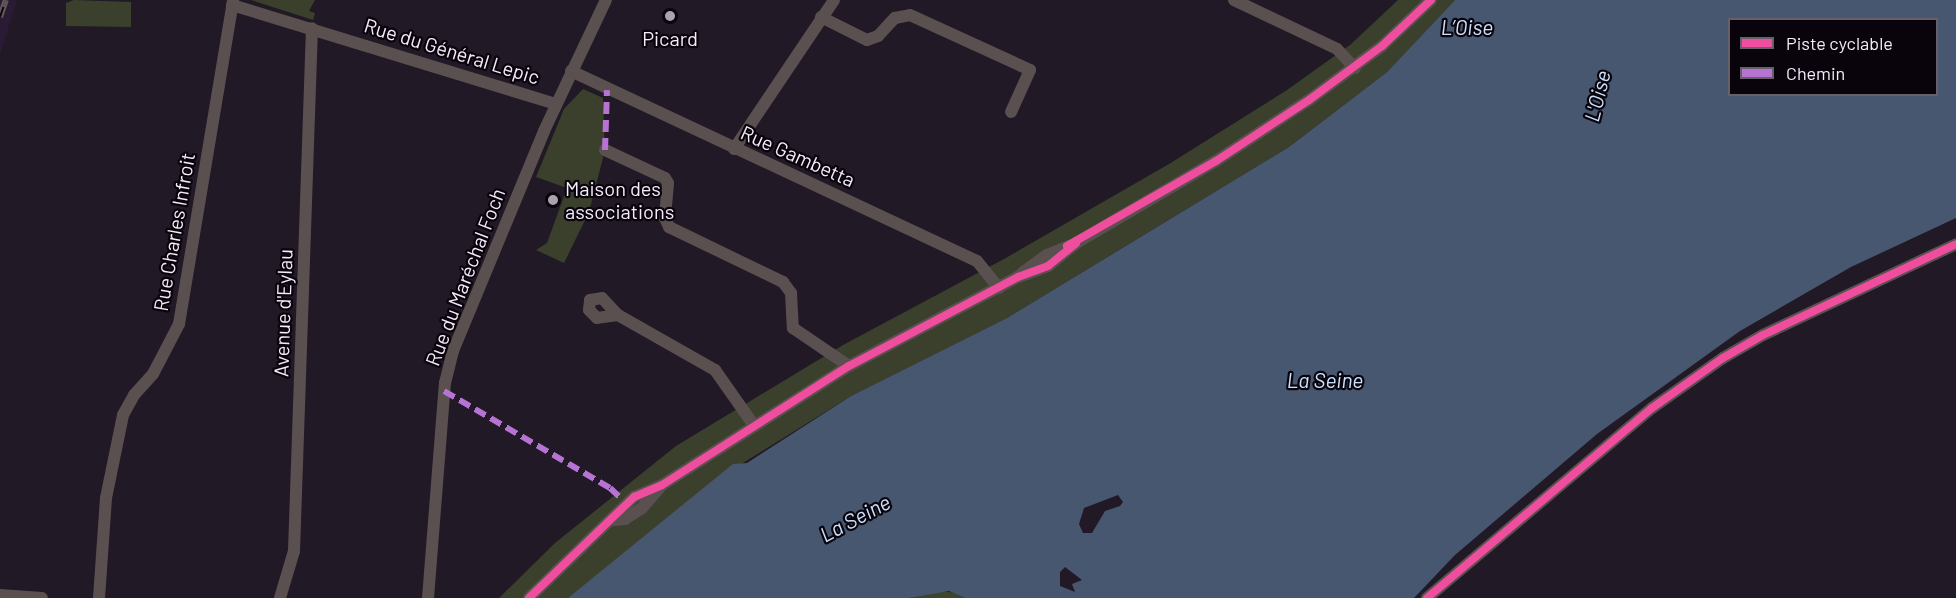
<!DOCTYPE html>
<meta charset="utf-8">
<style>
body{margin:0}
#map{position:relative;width:1956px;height:598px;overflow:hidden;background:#211925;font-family:Barlow,sans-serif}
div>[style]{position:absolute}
.built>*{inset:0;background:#2b1a34}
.green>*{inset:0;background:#3a402c}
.forest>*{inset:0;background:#3e452f}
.water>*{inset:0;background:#47576f}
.street>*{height:12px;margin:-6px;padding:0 6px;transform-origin:6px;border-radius:6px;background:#5b5050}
.rail>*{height:6px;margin-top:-3px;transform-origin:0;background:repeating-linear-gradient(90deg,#09040c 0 11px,#61585b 0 22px);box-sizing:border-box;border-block:2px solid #61585b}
.quiet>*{height:6px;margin-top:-3px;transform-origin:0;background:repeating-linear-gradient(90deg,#b673d3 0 12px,transparent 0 18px)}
.cycleway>*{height:8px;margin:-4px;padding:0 4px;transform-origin:4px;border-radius:4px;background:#ef4d9e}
.dots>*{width:16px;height:16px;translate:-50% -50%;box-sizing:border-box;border:3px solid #09040c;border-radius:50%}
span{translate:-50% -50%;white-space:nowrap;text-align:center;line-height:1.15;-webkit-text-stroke:4.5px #09040c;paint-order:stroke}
.poi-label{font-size:20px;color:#f5ebfa}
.left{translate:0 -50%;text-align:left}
.street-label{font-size:20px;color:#f5ebfa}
.water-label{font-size:21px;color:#cce1fe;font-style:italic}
.legend{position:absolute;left:1728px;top:18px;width:210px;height:78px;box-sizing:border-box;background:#09040c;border:2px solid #67606b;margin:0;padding:8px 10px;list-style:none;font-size:18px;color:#f5ebfa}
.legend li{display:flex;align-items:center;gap:12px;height:30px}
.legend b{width:30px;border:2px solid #67606b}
</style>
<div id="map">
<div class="built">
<div style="clip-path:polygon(0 0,17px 0,0 55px)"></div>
</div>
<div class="green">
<div style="clip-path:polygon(74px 0,131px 2px,131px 27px,66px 26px,66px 3px)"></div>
<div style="clip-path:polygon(251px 0,315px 0,309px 11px,315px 13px,313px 20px)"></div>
<div style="clip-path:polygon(1398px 0,1455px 0,1387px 72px,1289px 147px,1007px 318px,851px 396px,738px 466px,568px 598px,499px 598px,555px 543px,676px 446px,843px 345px,1004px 259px,1169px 164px,1287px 90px,1350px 45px)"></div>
<div style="clip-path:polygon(583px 89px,603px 98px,605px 150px,589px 212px,564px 263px,536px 250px,547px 243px,567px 188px,536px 177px,564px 109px)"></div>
</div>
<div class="forest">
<div style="clip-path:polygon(937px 591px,960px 593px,966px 598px,909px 598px)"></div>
</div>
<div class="water">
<div style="clip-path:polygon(evenodd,1455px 0,1956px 0,1956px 218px,1851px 267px,1740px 331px,1597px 434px,1455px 555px,1414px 598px,966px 598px,949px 591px,909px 598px,568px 598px,733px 464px,747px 463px,851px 396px,1007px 318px,1289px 147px,1387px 72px,1455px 0,1730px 20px,1936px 20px,1936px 94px,1730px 94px,1730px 20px,1455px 0,1118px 495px,1123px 502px,1120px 506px,1105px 511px,1092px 533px,1083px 533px,1079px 524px,1084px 508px,1118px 495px,1455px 0,1065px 567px,1082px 580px,1072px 584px,1075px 592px,1060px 586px,1060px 572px,1065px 567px)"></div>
</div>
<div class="street">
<div style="left:1234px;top:0;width:114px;rotate:25.4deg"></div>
<div style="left:1337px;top:49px;width:26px;rotate:47deg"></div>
<div style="left:232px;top:5px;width:339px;rotate:17deg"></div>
<div style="left:821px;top:17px;width:51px;rotate:26.6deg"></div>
<div style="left:867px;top:40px;width:12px;rotate:-20deg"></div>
<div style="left:878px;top:36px;width:25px;rotate:-47deg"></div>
<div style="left:895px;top:18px;width:15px;rotate:-11deg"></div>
<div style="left:910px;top:15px;width:132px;rotate:24.6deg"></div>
<div style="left:1030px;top:70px;width:46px;rotate:114.3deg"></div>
<div style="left:571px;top:71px;width:448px;rotate:25.1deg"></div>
<div style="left:977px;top:261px;width:35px;rotate:51deg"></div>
<div style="left:734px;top:149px;width:179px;rotate:-56.1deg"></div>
<div style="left:605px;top:150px;width:66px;rotate:25deg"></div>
<div style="left:665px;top:178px;width:6px;rotate:59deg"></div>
<div style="left:668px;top:183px;width:35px;rotate:95deg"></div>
<div style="left:665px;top:218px;width:10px;rotate:66deg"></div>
<div style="left:669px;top:227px;width:127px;rotate:25.8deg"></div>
<div style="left:783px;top:282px;width:14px;rotate:54deg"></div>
<div style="left:791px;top:293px;width:35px;rotate:87deg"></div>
<div style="left:793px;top:328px;width:68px;rotate:34.2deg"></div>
<div style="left:1022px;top:273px;width:31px;rotate:-36deg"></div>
<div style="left:1047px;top:255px;width:31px;rotate:-22deg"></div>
<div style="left:1076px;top:243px;width:162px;rotate:-30.4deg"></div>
<div style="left:1216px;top:161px;width:111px;rotate:-33.3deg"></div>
<div style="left:1309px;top:100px;width:91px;rotate:-36.5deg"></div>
<div style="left:1382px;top:46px;width:67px;rotate:-43.2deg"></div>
<div style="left:618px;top:315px;width:21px;rotate:172deg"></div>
<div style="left:597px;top:318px;width:11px;rotate:-135deg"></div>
<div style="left:589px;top:310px;width:10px;rotate:-84deg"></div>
<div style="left:590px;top:300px;width:12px;rotate:-9deg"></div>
<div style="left:602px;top:298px;width:23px;rotate:47deg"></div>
<div style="left:618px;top:315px;width:112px;rotate:29.6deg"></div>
<div style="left:715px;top:370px;width:66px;rotate:54.9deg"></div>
<div style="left:614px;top:520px;width:11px;rotate:-5deg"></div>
<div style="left:625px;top:519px;width:20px;rotate:-33deg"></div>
<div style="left:642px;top:508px;width:30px;rotate:-49deg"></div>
<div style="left:0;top:595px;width:42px;rotate:4.1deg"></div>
<div style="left:99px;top:598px;width:100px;rotate:-86deg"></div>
<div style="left:106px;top:498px;width:85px;rotate:-78.4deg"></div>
<div style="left:123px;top:415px;width:23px;rotate:-61deg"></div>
<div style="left:134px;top:395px;width:28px;rotate:-48deg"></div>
<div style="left:153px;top:374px;width:56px;rotate:-62.5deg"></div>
<div style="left:179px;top:324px;width:328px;rotate:-80.5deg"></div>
<div style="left:280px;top:598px;width:49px;rotate:-73.4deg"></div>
<div style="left:294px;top:551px;width:523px;rotate:-88.03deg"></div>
<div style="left:428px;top:598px;width:216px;rotate:-85.5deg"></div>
<div style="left:445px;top:383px;width:33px;rotate:-76deg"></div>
<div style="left:453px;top:351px;width:238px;rotate:-67.5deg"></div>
<div style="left:544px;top:131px;width:145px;rotate:-64.7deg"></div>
<div style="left:529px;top:598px;width:146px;rotate:-43.9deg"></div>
<div style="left:634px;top:497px;width:30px;rotate:-23deg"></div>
<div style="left:662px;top:485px;width:222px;rotate:-32.5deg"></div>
<div style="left:849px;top:366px;width:191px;rotate:-27.8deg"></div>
<div style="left:1018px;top:277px;width:32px;rotate:-20deg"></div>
<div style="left:1048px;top:266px;width:36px;rotate:-39deg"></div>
<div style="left:1427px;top:598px;width:294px;rotate:-40.2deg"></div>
<div style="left:1652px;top:408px;width:87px;rotate:-35.2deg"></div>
<div style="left:1723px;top:358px;width:46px;rotate:-29.9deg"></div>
<div style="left:1763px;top:335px;width:213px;rotate:-25.2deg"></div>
</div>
<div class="rail">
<div style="left:0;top:17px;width:18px;rotate:-71deg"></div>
</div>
<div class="quiet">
<div style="left:605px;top:150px;width:60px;rotate:-88.1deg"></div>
<div style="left:444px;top:391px;width:192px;rotate:30.3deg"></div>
<div style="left:610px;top:488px;width:16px;rotate:43deg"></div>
</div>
<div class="cycleway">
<div style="left:1067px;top:246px;width:172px;rotate:-29.7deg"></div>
<div style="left:1216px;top:161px;width:111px;rotate:-33.3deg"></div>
<div style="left:1309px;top:100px;width:91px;rotate:-36.5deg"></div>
<div style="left:1382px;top:46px;width:67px;rotate:-43.2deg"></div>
<div style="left:529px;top:598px;width:146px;rotate:-43.9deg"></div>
<div style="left:634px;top:497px;width:30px;rotate:-23deg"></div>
<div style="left:662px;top:485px;width:222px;rotate:-32.5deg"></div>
<div style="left:849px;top:366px;width:191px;rotate:-27.8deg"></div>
<div style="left:1018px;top:277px;width:32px;rotate:-20deg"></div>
<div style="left:1048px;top:266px;width:36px;rotate:-39deg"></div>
<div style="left:1427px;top:598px;width:294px;rotate:-40.2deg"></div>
<div style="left:1652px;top:408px;width:87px;rotate:-35.2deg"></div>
<div style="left:1723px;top:358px;width:46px;rotate:-29.9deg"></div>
<div style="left:1763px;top:335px;width:213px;rotate:-25.2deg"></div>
</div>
<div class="dots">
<div style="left:670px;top:16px;background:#aba2af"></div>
<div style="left:553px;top:200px;background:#aba2af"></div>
</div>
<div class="poi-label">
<span style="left:670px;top:38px">Picard</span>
<span class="left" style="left:565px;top:200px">Maison des<br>associations</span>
</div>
<div class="street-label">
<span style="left:452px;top:51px;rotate:17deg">Rue du Général Lepic</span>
<span style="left:798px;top:156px;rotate:24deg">Rue Gambetta</span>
<span style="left:174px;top:232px;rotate:-80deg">Rue Charles Infroit</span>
<span style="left:465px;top:277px;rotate:-69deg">Rue du Maréchal Foch</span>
<span style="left:283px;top:313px;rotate:-88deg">Avenue d'Eylau</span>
</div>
<div class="water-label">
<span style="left:1467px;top:27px">L’Oise</span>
<span style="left:1597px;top:96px;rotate:-76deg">L'Oise</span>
<span style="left:1325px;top:380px">La Seine</span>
<span style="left:855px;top:518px;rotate:-28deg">La Seine</span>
</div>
<ul class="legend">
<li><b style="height:8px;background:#ef4d9e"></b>Piste cyclable</li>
<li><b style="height:8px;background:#b673d3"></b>Chemin</li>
</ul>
</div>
